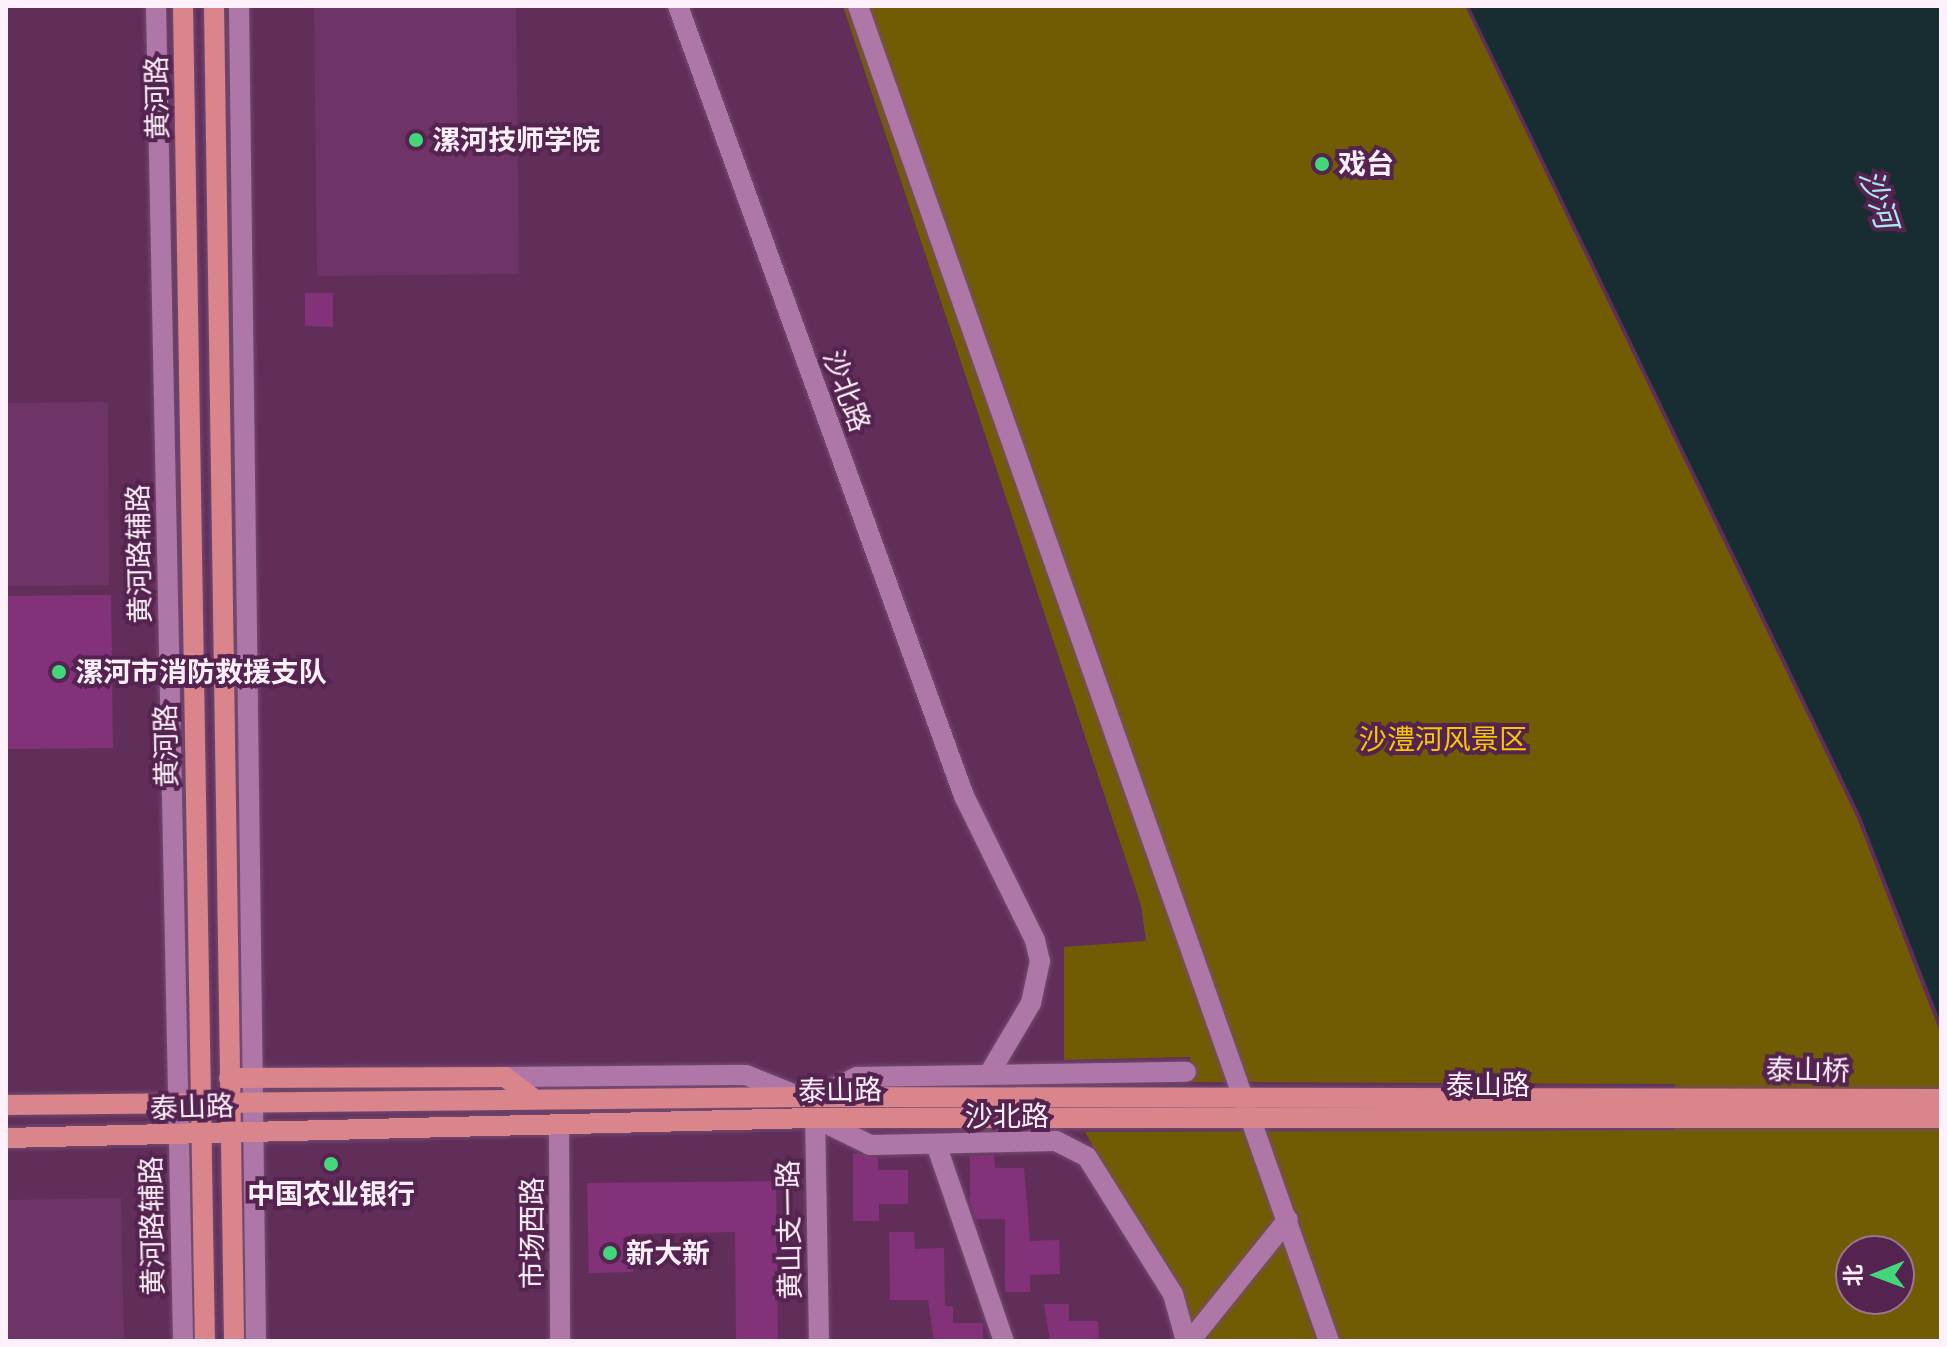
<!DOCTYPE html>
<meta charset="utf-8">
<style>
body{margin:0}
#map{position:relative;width:1947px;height:1347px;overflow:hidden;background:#612e5a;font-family:"Titillium Web","Noto Sans SC",sans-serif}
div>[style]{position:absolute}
.built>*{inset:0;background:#6e3467}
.green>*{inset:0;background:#725c03}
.water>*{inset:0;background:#182d32}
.building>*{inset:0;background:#83327a}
.roads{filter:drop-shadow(0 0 2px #744c70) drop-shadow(0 0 2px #744c70)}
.minor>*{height:20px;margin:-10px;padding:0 10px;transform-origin:10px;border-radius:10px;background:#af77a7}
.major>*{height:20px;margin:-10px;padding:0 10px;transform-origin:10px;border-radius:10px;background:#da848b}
.dots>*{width:22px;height:22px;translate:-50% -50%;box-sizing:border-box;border:4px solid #55234f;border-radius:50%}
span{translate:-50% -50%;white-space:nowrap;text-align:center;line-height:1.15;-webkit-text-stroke:8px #55234f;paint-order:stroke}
.street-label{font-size:28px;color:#fdf0fa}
.poi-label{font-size:28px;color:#fdf0fa;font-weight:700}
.left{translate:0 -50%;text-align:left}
.park-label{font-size:28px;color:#f6c801}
.water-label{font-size:30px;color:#a6e8f6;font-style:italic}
.frame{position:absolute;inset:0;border:8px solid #fdf0fa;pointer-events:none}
.north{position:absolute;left:1835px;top:1235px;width:80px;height:80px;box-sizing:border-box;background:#55234f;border:2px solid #987593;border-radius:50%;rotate:269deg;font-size:22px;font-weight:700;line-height:32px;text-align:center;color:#fdf0fa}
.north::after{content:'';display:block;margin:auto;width:28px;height:36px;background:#42d77b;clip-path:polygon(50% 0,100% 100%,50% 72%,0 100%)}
</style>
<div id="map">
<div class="built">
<div style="clip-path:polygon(314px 6px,516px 6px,519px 274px,317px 276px)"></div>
<div style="clip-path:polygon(108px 402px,109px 585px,6px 586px,6px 403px)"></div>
<div style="clip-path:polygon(121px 1198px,124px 1341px,6px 1341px,6px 1200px)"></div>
</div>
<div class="green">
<div style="clip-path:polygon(evenodd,843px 6px,1465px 6px,1857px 818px,1941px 1035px,1941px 1341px,1203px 1341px,1085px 1132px,1674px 1130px,1675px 1084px,1190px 1082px,1190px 1057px,1064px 1060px,1064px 947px,1146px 941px,1141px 905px,843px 6px,1851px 1251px,1899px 1251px,1899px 1299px,1851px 1299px,1851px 1251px)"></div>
</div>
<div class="water">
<div style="clip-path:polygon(1469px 6px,1941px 6px,1941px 1023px,1860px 815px)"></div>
</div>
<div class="building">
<div style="clip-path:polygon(305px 293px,333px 293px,333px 327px,305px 326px)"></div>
<div style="clip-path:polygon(111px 595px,113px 748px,6px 749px,6px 596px)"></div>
<div style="clip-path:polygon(853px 1153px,878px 1158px,878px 1170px,908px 1170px,908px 1204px,879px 1204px,879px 1221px,853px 1221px)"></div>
<div style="clip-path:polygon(994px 1155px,995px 1168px,1024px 1168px,1030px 1241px,1059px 1240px,1060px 1274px,1030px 1275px,1030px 1292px,1005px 1292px,1005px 1219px,976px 1219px,970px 1202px,970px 1156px)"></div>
<div style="clip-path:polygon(776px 1181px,778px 1341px,736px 1341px,735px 1232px,632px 1234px,633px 1272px,589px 1273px,587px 1183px)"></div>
<div style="clip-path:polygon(889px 1232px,914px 1232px,915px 1249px,944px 1248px,945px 1306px,953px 1306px,953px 1323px,983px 1323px,983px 1341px,934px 1341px,928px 1300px,890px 1300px)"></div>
<div style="clip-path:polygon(1044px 1304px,1069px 1304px,1069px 1321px,1098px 1321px,1099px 1341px,1050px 1341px)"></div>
</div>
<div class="roads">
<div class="minor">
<div style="left:156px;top:6px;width:1335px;rotate:88.84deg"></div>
<div style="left:239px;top:6px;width:1335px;rotate:89.27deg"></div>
<div style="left:678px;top:6px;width:840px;rotate:70.1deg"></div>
<div style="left:964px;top:796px;width:161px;rotate:63.8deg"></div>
<div style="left:1035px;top:940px;width:22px;rotate:77deg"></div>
<div style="left:1040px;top:961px;width:43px;rotate:102.1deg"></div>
<div style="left:1031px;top:1003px;width:82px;rotate:120.6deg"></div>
<div style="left:858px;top:6px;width:1416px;rotate:70.57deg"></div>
<div style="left:505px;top:1077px;width:241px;rotate:-0.5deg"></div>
<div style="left:746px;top:1075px;width:59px;rotate:21.8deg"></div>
<div style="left:816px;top:1097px;width:46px;rotate:-26deg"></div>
<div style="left:857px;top:1077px;width:329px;rotate:-0.9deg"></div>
<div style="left:559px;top:1124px;width:217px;rotate:89.7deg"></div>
<div style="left:936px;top:1144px;width:208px;rotate:71deg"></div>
<div style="left:819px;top:1341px;width:223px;rotate:-91deg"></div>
<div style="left:815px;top:1118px;width:61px;rotate:26.1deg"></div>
<div style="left:870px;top:1145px;width:186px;rotate:-1.2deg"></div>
<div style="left:1056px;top:1141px;width:35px;rotate:27deg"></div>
<div style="left:1087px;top:1157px;width:162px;rotate:57.9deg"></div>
<div style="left:1173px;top:1294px;width:49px;rotate:74.5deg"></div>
<div style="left:1190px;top:1341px;width:156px;rotate:-51.2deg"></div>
</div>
<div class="major">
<div style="left:183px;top:6px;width:1335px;rotate:89.06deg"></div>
<div style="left:214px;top:6px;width:1335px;rotate:89.14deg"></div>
<div style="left:229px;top:1078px;width:276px;rotate:-0.2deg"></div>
<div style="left:505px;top:1077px;width:34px;rotate:37deg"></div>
<div style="left:6px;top:1105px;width:795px;rotate:-0.58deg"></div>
<div style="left:801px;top:1097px;width:1140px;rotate:0.1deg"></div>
<div style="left:6px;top:1138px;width:809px;rotate:-1.42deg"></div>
<div style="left:815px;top:1118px;width:1126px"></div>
</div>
</div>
<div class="dots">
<div style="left:416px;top:140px;background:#42d77b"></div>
<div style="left:1322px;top:164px;background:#42d77b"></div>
<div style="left:59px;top:672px;background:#42d77b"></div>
<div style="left:331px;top:1164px;background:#42d77b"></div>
<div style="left:610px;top:1253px;background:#42d77b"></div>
</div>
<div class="street-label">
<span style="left:157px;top:98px;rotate:-91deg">黄河路</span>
<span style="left:847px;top:391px;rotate:70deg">沙北路</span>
<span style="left:139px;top:554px;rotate:-91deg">黄河路辅路</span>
<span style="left:166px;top:746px;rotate:-91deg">黄河路</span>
<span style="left:1808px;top:1070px;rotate:1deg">泰山桥</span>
<span style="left:1488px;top:1085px">泰山路</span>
<span style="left:840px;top:1090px;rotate:-1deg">泰山路</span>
<span style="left:192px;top:1107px;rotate:-2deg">泰山路</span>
<span style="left:1007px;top:1116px">沙北路</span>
<span style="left:152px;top:1226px;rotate:-91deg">黄河路辅路</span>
<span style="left:789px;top:1230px;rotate:-91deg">黄山支一路</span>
<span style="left:532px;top:1233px;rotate:-90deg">市场西路</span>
</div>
<div class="poi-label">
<span class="left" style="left:432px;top:140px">漯河技师学院</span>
<span class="left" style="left:1338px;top:164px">戏台</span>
<span class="left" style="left:75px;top:672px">漯河市消防救援支队</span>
<span style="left:331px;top:1194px">中国农业银行</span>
<span class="left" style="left:626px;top:1253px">新大新</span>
</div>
<div class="park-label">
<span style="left:1443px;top:739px">沙澧河风景区</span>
</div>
<div class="water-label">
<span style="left:1879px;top:199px;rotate:72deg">沙河</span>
</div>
<div class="frame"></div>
<div class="north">北</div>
</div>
